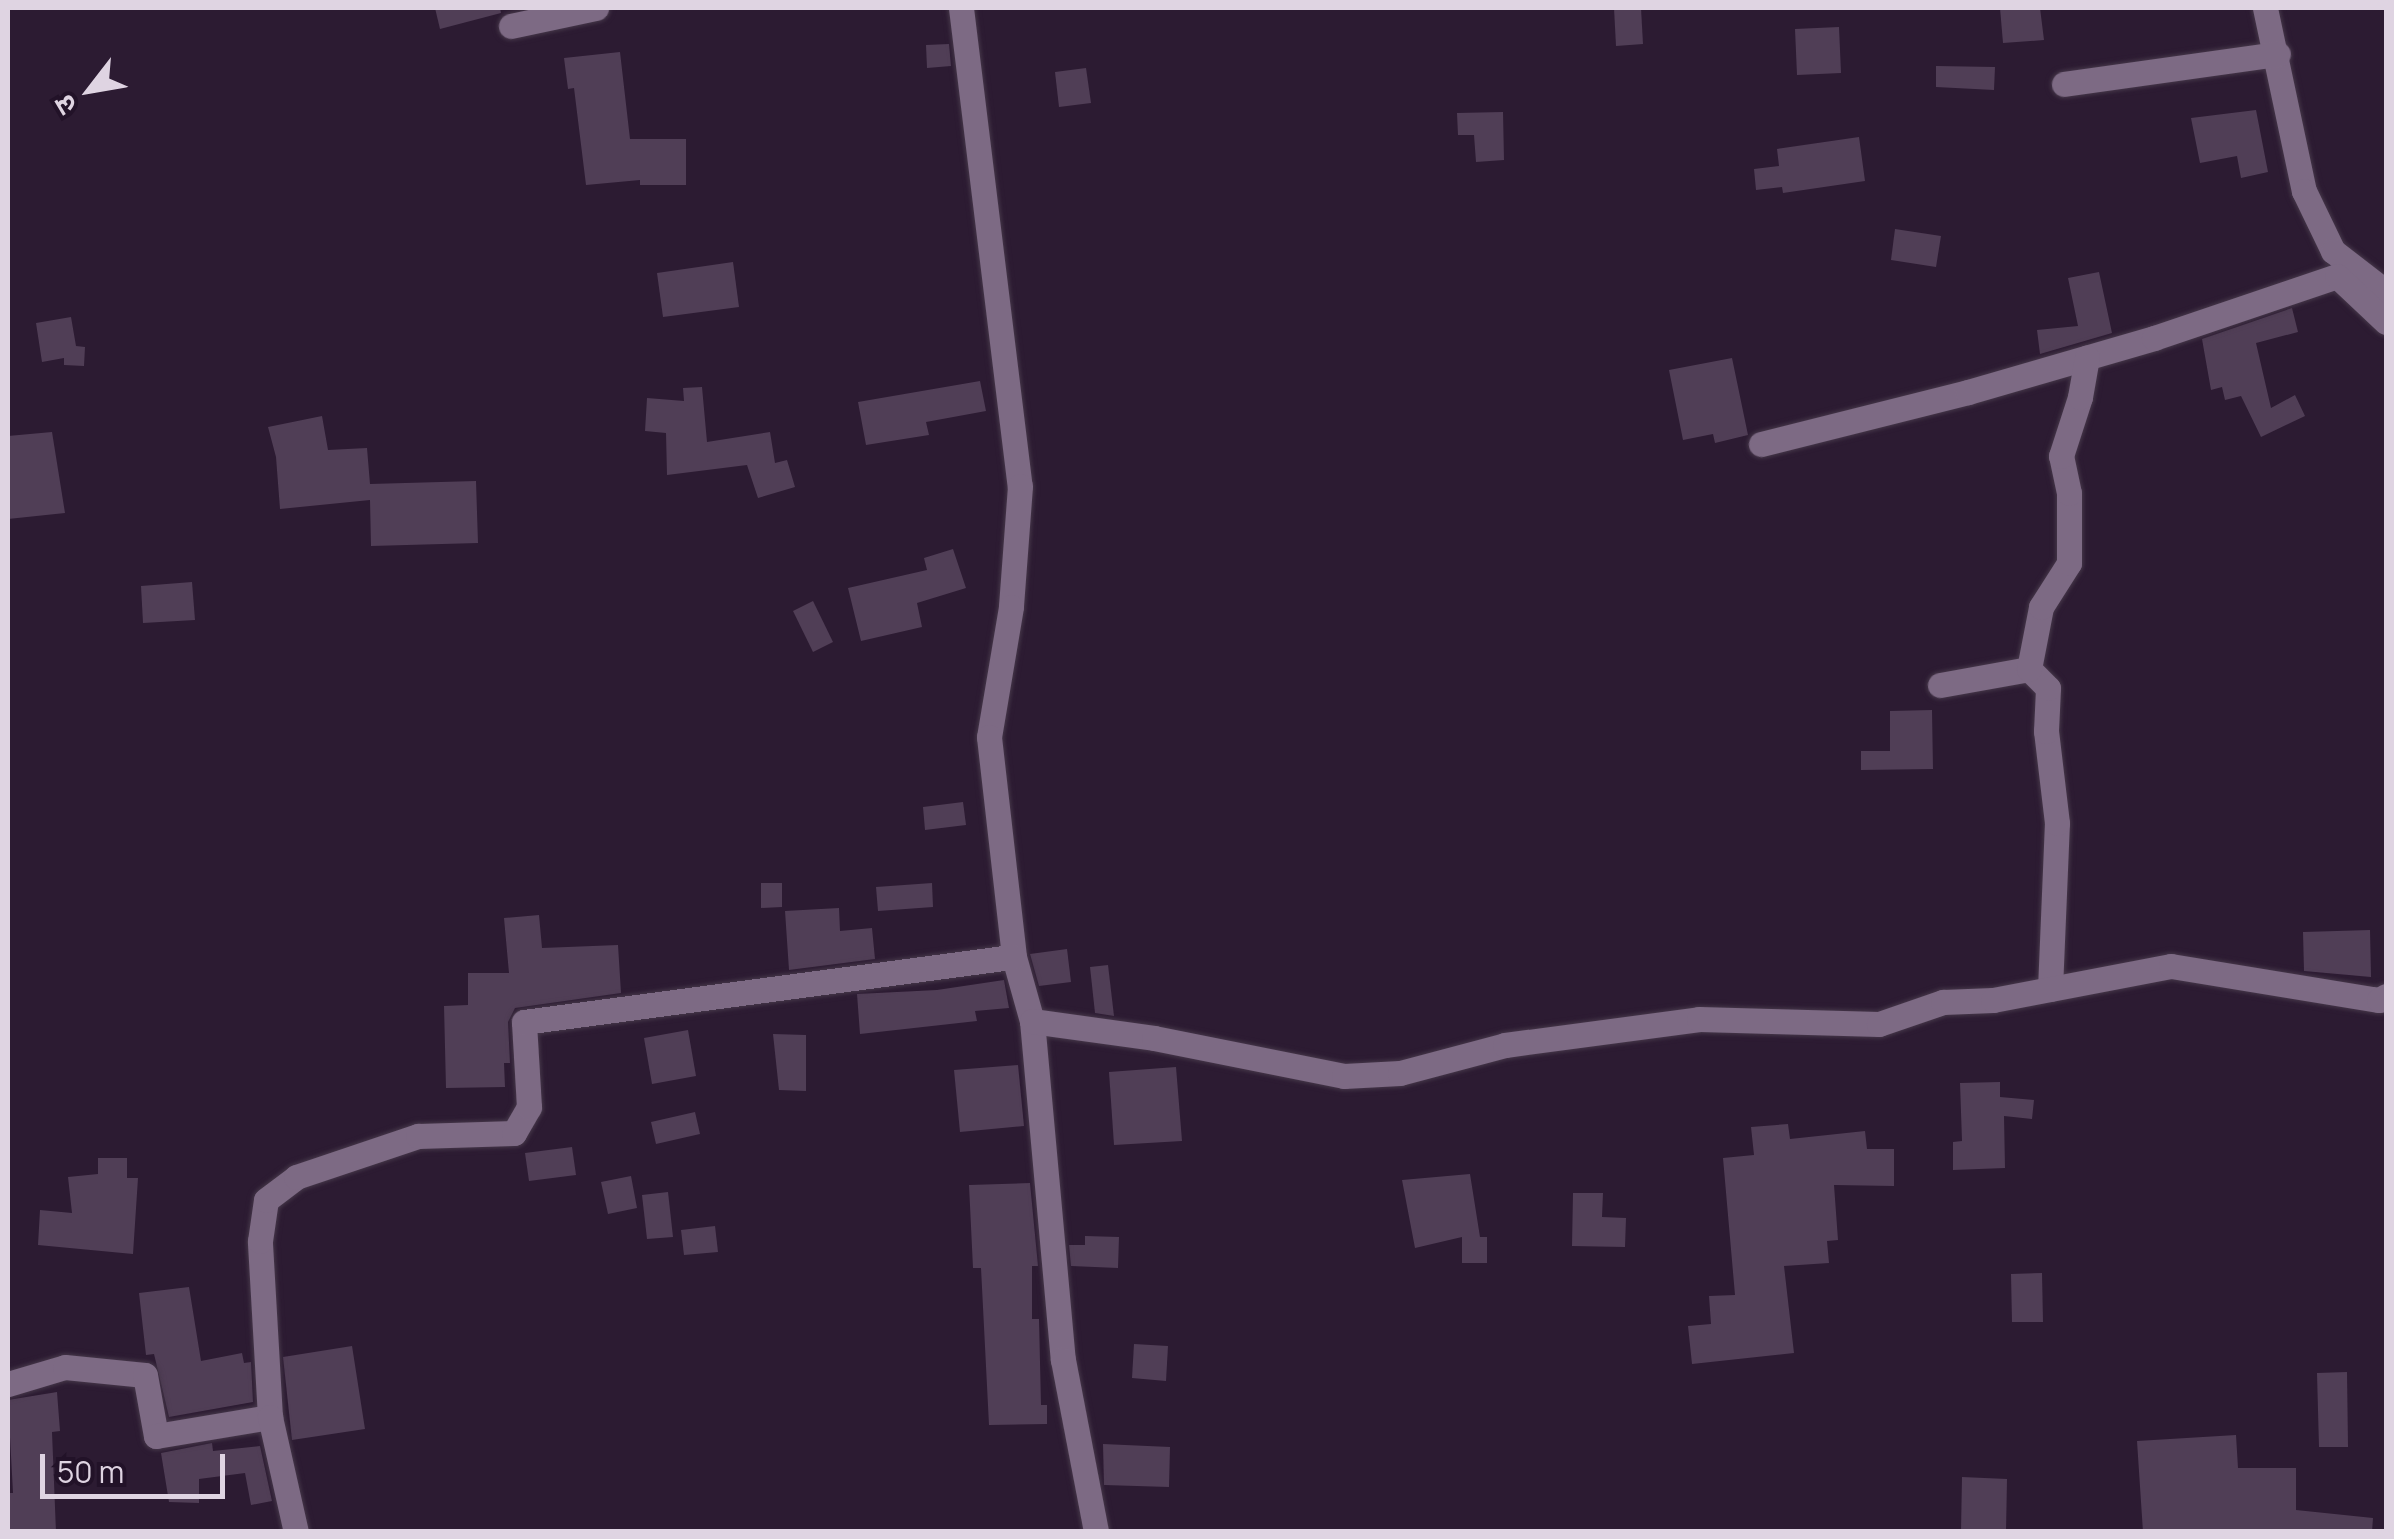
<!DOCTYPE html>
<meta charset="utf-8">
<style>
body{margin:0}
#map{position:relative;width:2394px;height:1539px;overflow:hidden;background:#2c1b32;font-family:Manrope,"Noto Sans Devanagari",sans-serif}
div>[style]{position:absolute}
.building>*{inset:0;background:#503e56}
.roads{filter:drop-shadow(0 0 2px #453749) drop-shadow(0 0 2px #453749)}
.minor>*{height:25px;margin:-12.5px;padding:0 12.5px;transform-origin:12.5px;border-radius:12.5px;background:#7d6a84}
span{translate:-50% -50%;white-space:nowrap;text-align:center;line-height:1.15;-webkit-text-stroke:9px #221228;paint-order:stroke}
.frame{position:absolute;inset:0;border:10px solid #dfd4e2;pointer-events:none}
.north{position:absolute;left:40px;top:40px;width:100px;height:100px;-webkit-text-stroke:8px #221228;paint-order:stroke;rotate:239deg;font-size:28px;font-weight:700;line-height:40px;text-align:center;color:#dfd4e2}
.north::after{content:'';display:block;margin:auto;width:35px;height:45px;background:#dfd4e2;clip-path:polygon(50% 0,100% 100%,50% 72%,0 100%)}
.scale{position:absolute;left:40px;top:1454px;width:185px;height:45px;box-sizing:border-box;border:5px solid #dfd4e2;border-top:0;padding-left:12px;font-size:30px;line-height:35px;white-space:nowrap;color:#dfd4e2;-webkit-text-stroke:8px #221228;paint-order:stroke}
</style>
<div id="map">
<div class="building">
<div style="clip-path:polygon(435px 8px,500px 8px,501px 13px,440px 29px)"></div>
<div style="clip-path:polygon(1614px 8px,1641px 8px,1643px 44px,1616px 46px)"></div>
<div style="clip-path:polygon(2000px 8px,2040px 8px,2044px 40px,2003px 43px)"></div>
<div style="clip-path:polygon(1839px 27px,1841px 73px,1797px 75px,1795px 29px)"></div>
<div style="clip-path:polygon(949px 44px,951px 66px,927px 68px,926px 45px)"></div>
<div style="clip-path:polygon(620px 52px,630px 139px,686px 139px,686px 185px,640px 185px,640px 180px,586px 185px,574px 88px,568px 89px,564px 58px)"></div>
<div style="clip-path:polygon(1936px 66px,1995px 67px,1994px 90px,1936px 87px)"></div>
<div style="clip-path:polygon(1086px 68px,1091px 103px,1059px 107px,1055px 72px)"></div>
<div style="clip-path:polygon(2256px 110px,2268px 172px,2241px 178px,2237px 156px,2200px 163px,2191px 118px)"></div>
<div style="clip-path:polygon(1503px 112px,1504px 160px,1476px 162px,1474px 135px,1458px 135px,1457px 113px)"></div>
<div style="clip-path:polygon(1859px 137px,1865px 181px,1783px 193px,1782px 187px,1756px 190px,1754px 169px,1779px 166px,1777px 149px)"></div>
<div style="clip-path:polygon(1895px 229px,1941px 236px,1936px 267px,1891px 260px)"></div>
<div style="clip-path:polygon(733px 262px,739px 307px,663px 317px,657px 273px)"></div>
<div style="clip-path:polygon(2099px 272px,2112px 333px,2040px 354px,2037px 330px,2078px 326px,2068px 278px)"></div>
<div style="clip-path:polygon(2292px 308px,2298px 332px,2256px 343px,2271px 408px,2295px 395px,2305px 416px,2261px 437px,2241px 396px,2225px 400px,2222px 387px,2211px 390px,2202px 339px)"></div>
<div style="clip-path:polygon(71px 317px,76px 346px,85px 347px,84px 366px,64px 365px,64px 358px,42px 362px,36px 323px)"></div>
<div style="clip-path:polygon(1732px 358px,1748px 435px,1715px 443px,1713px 434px,1683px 440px,1669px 370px)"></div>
<div style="clip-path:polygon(980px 381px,986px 411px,926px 422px,929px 435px,866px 445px,858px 402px)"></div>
<div style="clip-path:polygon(702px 387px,707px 442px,770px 432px,775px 463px,787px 460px,795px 487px,758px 498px,747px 465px,667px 475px,666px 433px,645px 431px,647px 398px,684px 401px,683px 388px)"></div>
<div style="clip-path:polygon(322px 416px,328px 450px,367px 448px,370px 484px,476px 481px,478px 543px,371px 546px,370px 500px,280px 509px,276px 457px,268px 427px)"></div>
<div style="clip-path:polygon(52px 432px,65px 513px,8px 519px,8px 436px)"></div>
<div style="clip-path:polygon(953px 549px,966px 588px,917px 603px,922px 627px,861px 641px,848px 588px,927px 570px,924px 558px)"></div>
<div style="clip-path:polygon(192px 582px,195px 620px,143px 623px,141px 586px)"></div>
<div style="clip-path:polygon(813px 601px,833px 642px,813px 652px,793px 611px)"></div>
<div style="clip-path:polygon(1932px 710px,1933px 769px,1861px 770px,1861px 751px,1890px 751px,1890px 711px)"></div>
<div style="clip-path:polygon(963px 802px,966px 825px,925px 830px,923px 807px)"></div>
<div style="clip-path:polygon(761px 883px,782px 883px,782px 907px,761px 908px)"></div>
<div style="clip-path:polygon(932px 883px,933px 907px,878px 911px,876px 887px)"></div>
<div style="clip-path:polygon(839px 908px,840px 931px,872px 928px,875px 959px,789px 970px,785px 911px)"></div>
<div style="clip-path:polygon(539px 915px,542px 948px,618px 945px,621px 993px,515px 1008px,508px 1022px,510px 1063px,504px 1063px,505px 1087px,446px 1088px,444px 1006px,468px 1005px,468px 973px,509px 973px,504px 918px)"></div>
<div style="clip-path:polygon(2370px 930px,2371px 977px,2304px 971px,2303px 932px)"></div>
<div style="clip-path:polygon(1067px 949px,1071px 982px,1039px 986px,1030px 954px)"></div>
<div style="clip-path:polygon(1108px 965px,1114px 1016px,1095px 1013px,1090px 967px)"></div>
<div style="clip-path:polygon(1004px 980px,1009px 1008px,975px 1011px,977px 1021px,860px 1034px,857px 994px,937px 990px)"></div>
<div style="clip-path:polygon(688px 1030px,696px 1076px,652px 1084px,644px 1038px)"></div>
<div style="clip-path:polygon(773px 1034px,806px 1035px,806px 1091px,779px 1090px)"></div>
<div style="clip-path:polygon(1018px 1065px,1024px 1126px,960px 1132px,954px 1070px)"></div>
<div style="clip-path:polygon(1176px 1067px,1182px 1141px,1114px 1145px,1109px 1072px)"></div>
<div style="clip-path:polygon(2000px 1082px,2000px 1097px,2034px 1100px,2032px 1119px,2004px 1116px,2005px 1168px,1953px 1170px,1953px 1142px,1962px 1141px,1960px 1083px)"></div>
<div style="clip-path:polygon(695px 1112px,700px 1134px,656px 1144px,651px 1122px)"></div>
<div style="clip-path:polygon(1788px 1124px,1790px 1139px,1865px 1131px,1867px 1149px,1894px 1149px,1894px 1186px,1834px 1185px,1838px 1240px,1827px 1241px,1829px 1263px,1784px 1266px,1794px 1353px,1692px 1364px,1688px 1326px,1711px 1324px,1709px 1296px,1735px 1295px,1723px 1158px,1754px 1155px,1751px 1127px)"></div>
<div style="clip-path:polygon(572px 1147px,576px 1175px,529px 1181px,525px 1153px)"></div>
<div style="clip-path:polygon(98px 1158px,127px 1158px,127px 1178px,138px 1178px,133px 1254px,38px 1245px,40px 1210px,72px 1213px,68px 1177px,98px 1174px)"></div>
<div style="clip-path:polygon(1470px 1174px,1480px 1237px,1487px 1237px,1487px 1263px,1462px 1263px,1462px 1237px,1415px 1248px,1402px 1180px)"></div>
<div style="clip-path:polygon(631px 1176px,637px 1208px,608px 1214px,601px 1182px)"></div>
<div style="clip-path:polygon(1030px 1183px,1038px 1266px,1032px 1266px,1032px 1319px,1039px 1319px,1041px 1405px,1047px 1405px,1047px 1424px,989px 1425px,981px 1268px,973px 1268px,969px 1185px)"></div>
<div style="clip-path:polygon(668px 1192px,673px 1237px,647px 1239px,642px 1195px)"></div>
<div style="clip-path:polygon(1573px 1193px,1603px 1193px,1602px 1217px,1626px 1218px,1625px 1247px,1572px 1246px)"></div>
<div style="clip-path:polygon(715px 1226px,718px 1252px,684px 1255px,681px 1230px)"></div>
<div style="clip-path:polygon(1085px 1236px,1119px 1237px,1118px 1268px,1071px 1266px,1069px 1245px,1085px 1245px)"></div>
<div style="clip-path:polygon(2042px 1273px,2043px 1322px,2012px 1322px,2011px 1274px)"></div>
<div style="clip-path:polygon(189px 1287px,201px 1361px,242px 1353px,244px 1363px,251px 1362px,253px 1402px,169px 1417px,154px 1354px,146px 1355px,139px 1293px)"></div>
<div style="clip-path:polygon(1134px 1344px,1168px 1346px,1166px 1381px,1132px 1378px)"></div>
<div style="clip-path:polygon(352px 1346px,365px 1429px,292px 1440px,283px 1357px)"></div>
<div style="clip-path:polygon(2347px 1372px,2348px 1447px,2319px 1447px,2317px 1373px)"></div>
<div style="clip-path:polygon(57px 1392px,60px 1431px,52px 1432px,56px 1532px,8px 1532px,8px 1493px,13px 1493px,8px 1400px)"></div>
<div style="clip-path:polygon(2236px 1435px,2238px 1468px,2296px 1468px,2296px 1510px,2373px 1518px,2372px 1532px,2143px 1532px,2137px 1441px)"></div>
<div style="clip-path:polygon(212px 1443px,213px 1451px,260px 1446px,272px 1501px,251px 1505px,245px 1473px,199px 1479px,199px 1503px,169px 1502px,161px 1453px)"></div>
<div style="clip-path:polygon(1103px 1444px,1170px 1447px,1169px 1487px,1104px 1485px)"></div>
<div style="clip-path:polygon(1962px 1477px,2007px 1479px,2006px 1532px,1961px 1532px)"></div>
</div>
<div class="roads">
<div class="minor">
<div style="left:961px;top:8px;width:482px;rotate:83deg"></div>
<div style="left:1020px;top:486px;width:121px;rotate:94.3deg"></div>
<div style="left:1011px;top:607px;width:132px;rotate:99.6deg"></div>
<div style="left:989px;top:737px;width:221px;rotate:83.5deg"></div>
<div style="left:1014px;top:957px;width:66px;rotate:74.3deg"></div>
<div style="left:1032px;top:1021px;width:340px;rotate:84.8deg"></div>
<div style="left:1063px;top:1360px;width:175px;rotate:79.1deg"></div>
<div style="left:2265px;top:8px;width:187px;rotate:78deg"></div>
<div style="left:2304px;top:191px;width:67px;rotate:64.2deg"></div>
<div style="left:2333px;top:251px;width:67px;rotate:37.7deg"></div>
<div style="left:511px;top:26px;width:87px;rotate:-12deg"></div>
<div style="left:2064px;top:84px;width:216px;rotate:-8deg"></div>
<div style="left:1761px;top:444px;width:213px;rotate:-14.1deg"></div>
<div style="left:1968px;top:392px;width:194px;rotate:-16.2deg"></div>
<div style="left:2154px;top:338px;width:193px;rotate:-18.7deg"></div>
<div style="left:2337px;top:276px;width:67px;rotate:43.2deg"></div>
<div style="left:1940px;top:685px;width:90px;rotate:-10.2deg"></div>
<div style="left:2050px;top:989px;width:166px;rotate:-87.6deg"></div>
<div style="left:2057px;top:823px;width:93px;rotate:-96.8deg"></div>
<div style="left:2046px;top:731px;width:43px;rotate:-87.3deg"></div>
<div style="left:2048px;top:688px;width:27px;rotate:-135deg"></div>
<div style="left:2029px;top:669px;width:63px;rotate:-79deg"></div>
<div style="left:2041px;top:607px;width:52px;rotate:-57.5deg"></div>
<div style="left:2069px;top:563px;width:70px;rotate:-90deg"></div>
<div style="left:2069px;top:493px;width:38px;rotate:-102deg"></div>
<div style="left:2061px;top:456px;width:62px;rotate:-72.1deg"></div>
<div style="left:2080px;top:397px;width:40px;rotate:-80deg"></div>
<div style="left:1032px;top:1021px;width:123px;rotate:7.9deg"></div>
<div style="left:1154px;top:1038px;width:194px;rotate:11.3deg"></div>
<div style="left:1344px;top:1076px;width:56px;rotate:-3.1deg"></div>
<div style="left:1400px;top:1073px;width:109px;rotate:-14.9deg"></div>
<div style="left:1505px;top:1045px;width:196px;rotate:-7.6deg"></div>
<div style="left:1699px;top:1019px;width:180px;rotate:1.6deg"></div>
<div style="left:1879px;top:1024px;width:68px;rotate:-19deg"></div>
<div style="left:1943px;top:1002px;width:50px;rotate:-2.3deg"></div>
<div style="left:1993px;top:1000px;width:181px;rotate:-10.8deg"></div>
<div style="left:2171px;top:966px;width:211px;rotate:9.3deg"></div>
<div style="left:2379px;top:1000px;width:8px;rotate:-30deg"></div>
<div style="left:8px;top:1384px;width:59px;rotate:-16.6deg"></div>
<div style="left:65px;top:1367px;width:80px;rotate:5.7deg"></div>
<div style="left:145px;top:1375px;width:62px;rotate:79.8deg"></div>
<div style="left:156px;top:1436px;width:116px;rotate:-9.5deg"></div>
<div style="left:270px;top:1417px;width:176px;rotate:-93.3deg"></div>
<div style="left:260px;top:1241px;width:41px;rotate:-81.7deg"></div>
<div style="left:266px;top:1200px;width:38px;rotate:-37deg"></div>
<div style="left:296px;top:1177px;width:129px;rotate:-18.6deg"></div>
<div style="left:418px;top:1136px;width:96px;rotate:-1.8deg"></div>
<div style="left:514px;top:1133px;width:30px;rotate:-60deg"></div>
<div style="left:529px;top:1107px;width:85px;rotate:-93.4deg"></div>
<div style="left:524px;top:1022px;width:494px;rotate:-7.6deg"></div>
<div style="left:270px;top:1417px;width:118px;rotate:77.3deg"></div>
</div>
</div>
<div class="frame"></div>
<div class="north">उ</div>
<div class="scale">50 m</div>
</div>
